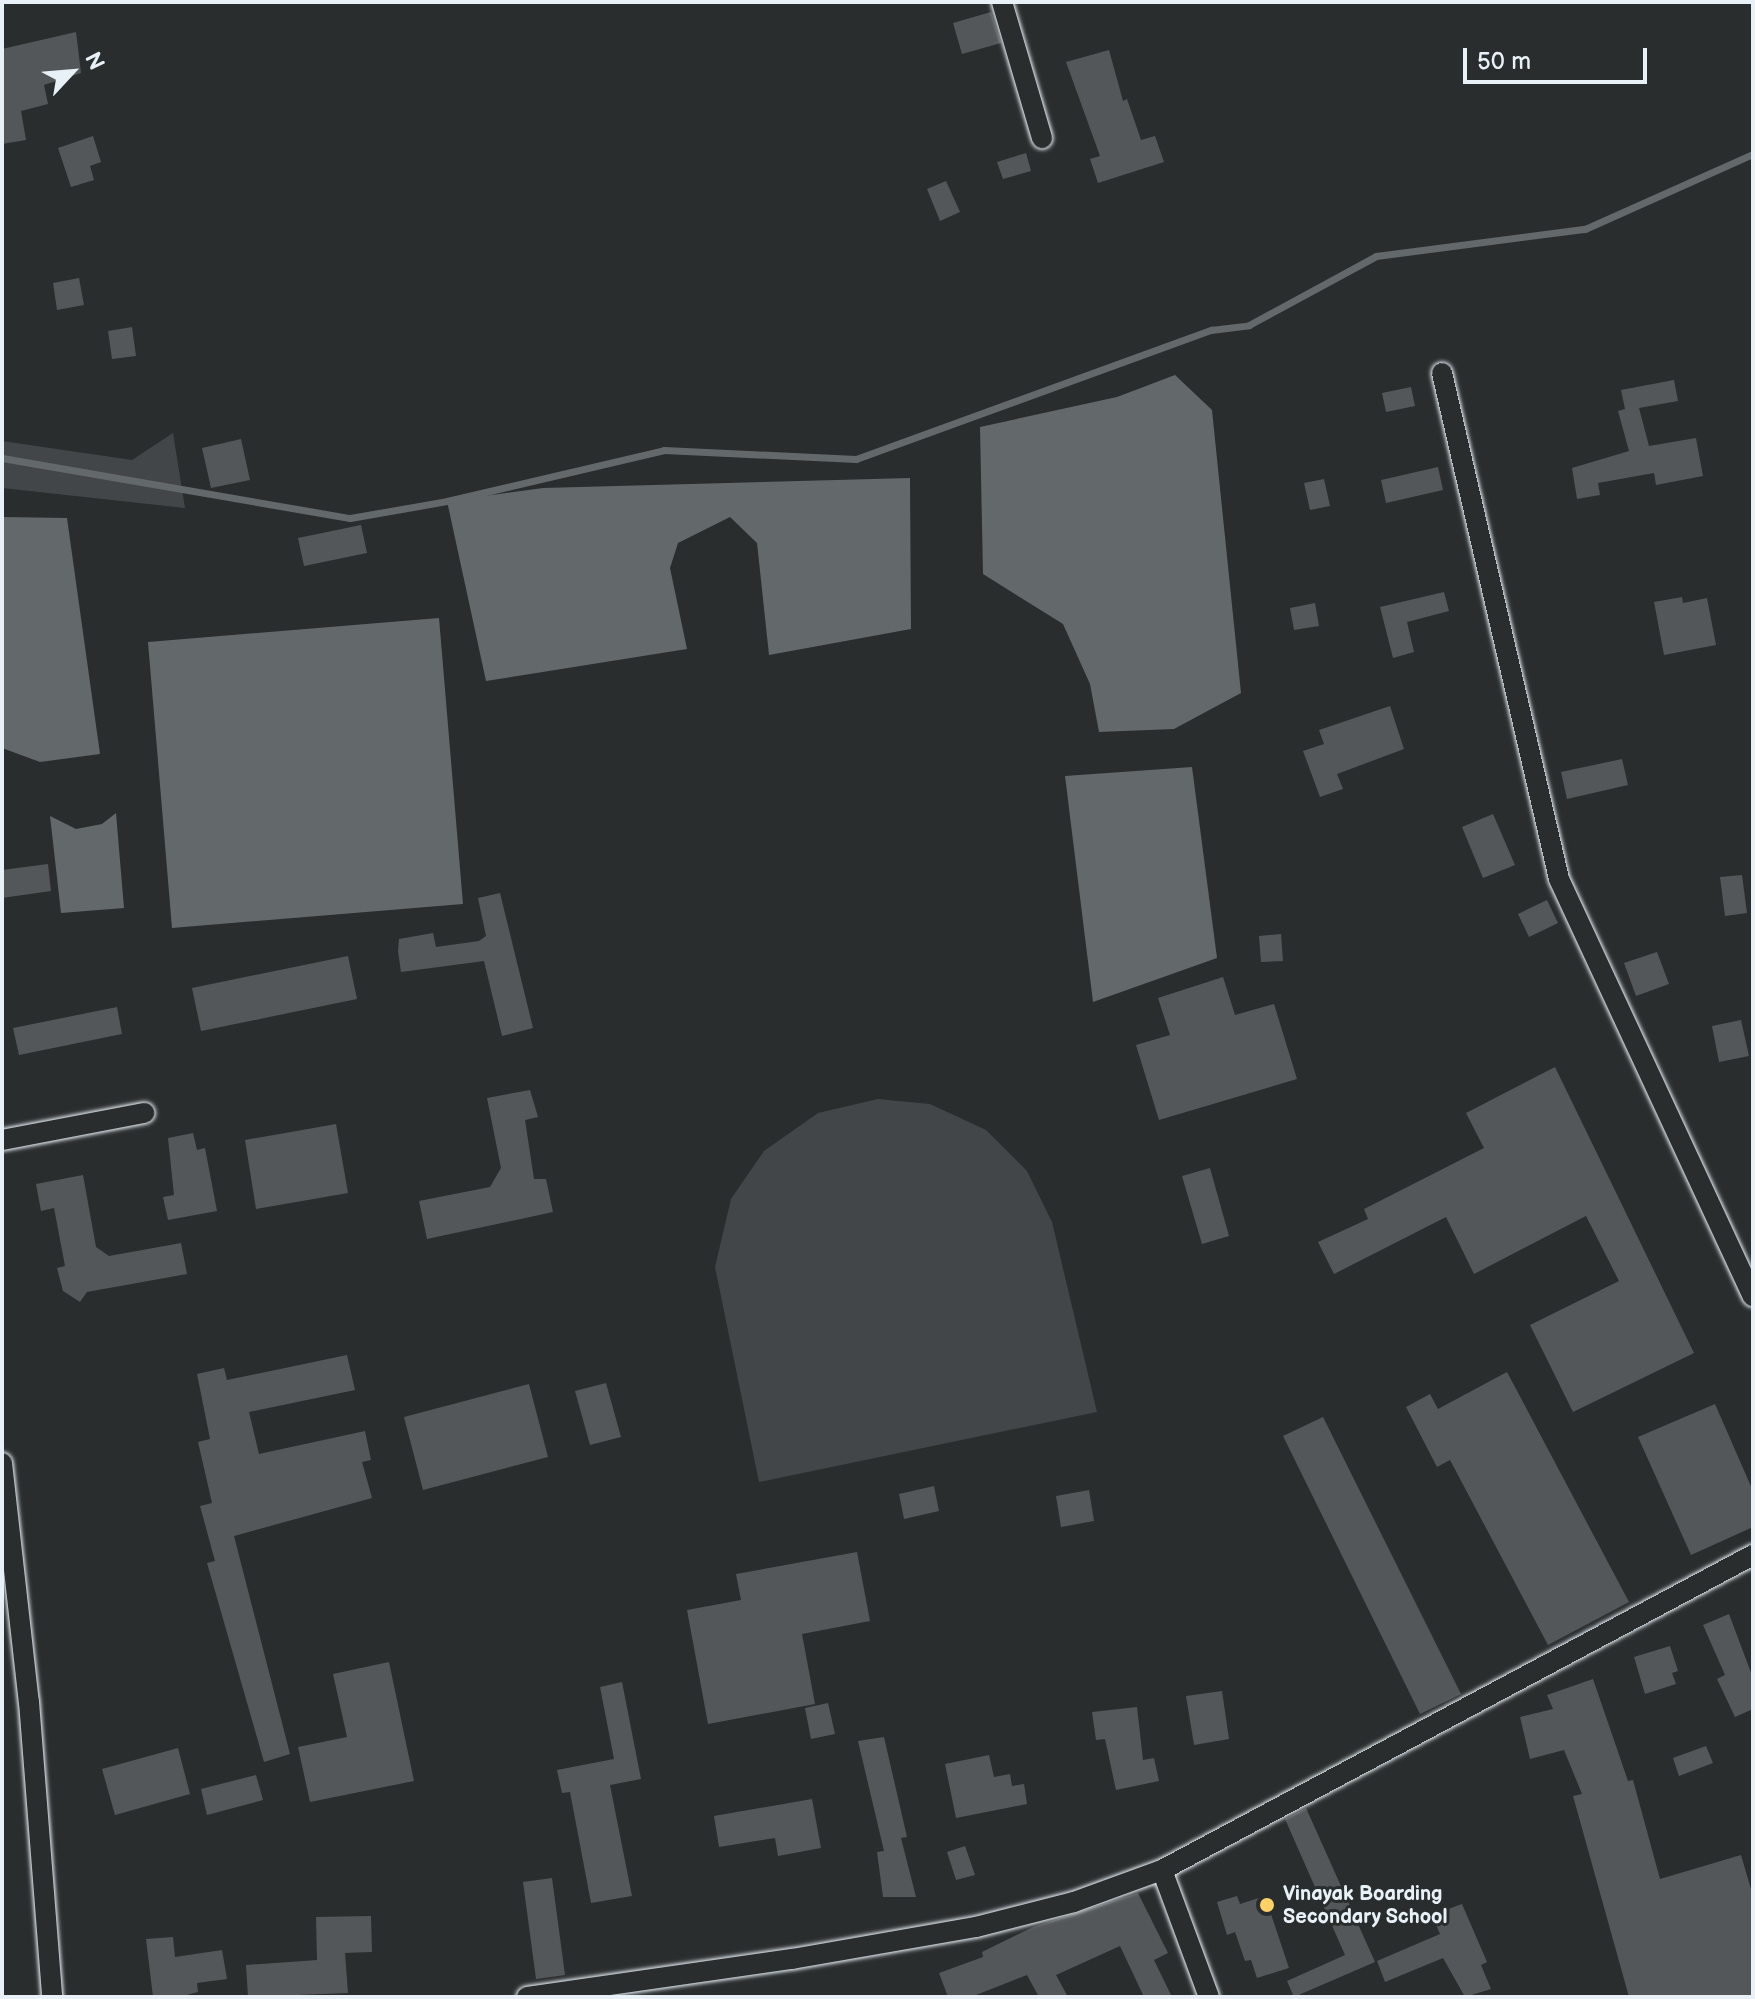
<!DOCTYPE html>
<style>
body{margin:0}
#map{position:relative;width:1755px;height:1999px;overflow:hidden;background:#2a2d2e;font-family:"Balsamiq Sans",sans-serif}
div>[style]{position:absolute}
.green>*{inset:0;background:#424648}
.water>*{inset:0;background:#63686b}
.stream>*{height:7px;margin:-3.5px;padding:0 3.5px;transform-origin:3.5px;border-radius:3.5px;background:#63686b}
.building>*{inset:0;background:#535759}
.roads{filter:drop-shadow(0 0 2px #e8f1f8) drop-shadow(0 0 2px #e8f1f8)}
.minor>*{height:20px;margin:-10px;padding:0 10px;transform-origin:10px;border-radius:10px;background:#2a2d2e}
.dots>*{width:22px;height:22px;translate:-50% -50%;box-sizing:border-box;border:4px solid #2a2d2e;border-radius:50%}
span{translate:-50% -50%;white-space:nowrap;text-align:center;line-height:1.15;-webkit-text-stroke:6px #2a2d2e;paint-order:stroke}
.poi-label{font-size:20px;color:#e8f1f8;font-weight:700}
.left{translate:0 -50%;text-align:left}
.frame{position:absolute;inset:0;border:4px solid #e8f1f8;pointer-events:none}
.north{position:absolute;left:32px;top:32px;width:80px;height:80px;-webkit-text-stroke:6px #2a2d2e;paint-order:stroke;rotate:64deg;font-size:22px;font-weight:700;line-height:32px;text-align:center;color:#e8f1f8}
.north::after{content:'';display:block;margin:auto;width:28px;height:36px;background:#e8f1f8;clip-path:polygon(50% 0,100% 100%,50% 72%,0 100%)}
.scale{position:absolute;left:1463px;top:48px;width:184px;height:36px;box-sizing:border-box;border:4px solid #e8f1f8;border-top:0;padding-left:10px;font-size:24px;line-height:28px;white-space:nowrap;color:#e8f1f8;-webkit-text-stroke:6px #2a2d2e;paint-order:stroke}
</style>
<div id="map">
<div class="green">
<div style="clip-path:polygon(173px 433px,185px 508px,2px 488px,2px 441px,132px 460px)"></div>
<div style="clip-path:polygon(878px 1099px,930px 1104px,986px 1130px,1027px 1171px,1052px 1222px,1097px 1412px,759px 1482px,715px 1267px,731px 1199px,764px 1151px,818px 1113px)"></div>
</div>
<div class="water">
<div style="clip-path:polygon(1175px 375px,1212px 410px,1241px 693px,1174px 729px,1099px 732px,1090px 684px,1063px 624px,983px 574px,980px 427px,1117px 397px)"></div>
<div style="clip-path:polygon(910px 478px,911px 629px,769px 655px,757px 543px,730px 517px,678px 543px,670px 568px,687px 649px,486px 681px,447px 501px,543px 488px)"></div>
<div style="clip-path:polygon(2px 517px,67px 518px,100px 754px,40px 762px,2px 748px)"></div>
<div style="clip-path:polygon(439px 618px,463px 904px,172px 928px,148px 642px)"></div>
<div style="clip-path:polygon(1192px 767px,1217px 958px,1093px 1002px,1065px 776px)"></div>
<div style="clip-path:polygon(116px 813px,124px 908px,61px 913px,50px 816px,76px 829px,102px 824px)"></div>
</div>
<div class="stream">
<div style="left:2px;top:458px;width:353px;rotate:9.8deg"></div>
<div style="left:350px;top:518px;width:98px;rotate:-9.9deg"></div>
<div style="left:447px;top:501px;width:223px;rotate:-13.2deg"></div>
<div style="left:664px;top:450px;width:192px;rotate:2.7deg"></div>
<div style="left:856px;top:459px;width:378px;rotate:-20deg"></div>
<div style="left:1211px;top:330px;width:38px;rotate:-7deg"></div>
<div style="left:1249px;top:325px;width:145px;rotate:-28.5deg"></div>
<div style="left:1376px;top:256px;width:211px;rotate:-7.4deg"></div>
<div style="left:1585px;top:229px;width:184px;rotate:-24.1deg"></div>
</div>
<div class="building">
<div style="clip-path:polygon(991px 12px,1001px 43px,962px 54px,953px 23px)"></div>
<div style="clip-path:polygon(76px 32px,81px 73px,44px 85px,48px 104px,21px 111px,26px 140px,2px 144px,2px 49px)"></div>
<div style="clip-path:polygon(1109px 50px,1123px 101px,1127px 99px,1141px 140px,1155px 136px,1164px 162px,1098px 183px,1090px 159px,1100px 156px,1066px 62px)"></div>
<div style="clip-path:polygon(93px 136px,101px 162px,90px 166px,94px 180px,71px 187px,58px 148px)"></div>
<div style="clip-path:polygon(1026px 153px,1031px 171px,1003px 179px,997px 162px)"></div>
<div style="clip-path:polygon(946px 181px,960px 212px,940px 221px,927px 189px)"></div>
<div style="clip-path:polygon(79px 278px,84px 305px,57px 310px,53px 283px)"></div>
<div style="clip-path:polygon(132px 327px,136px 356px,112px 359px,108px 331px)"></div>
<div style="clip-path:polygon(1674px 380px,1678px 401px,1639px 408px,1649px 446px,1696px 438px,1703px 476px,1656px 485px,1654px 473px,1598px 483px,1600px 495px,1577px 499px,1572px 468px,1629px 451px,1618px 411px,1625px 409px,1621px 390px)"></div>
<div style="clip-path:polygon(1411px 387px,1415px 406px,1386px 412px,1382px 393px)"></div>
<div style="clip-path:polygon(241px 439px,250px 480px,211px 488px,202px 448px)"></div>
<div style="clip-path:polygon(1438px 467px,1443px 490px,1386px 503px,1381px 480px)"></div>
<div style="clip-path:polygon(1324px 479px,1330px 506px,1310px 510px,1304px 483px)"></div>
<div style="clip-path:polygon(361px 525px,367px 553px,304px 566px,298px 538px)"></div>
<div style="clip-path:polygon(1444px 592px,1449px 611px,1407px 622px,1414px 652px,1393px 658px,1380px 607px)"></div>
<div style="clip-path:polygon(1682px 597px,1683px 603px,1707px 598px,1716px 645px,1664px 655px,1654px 602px)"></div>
<div style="clip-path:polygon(1315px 603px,1319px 626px,1294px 630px,1290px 608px)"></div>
<div style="clip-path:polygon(1390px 706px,1404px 749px,1337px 774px,1343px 789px,1320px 797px,1303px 751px,1324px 744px,1319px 730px)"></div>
<div style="clip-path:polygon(1622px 759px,1628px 785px,1567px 799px,1561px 772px)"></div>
<div style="clip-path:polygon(1493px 814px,1515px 865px,1483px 878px,1462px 827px)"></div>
<div style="clip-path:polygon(48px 864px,51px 891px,2px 898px,2px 870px)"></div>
<div style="clip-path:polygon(1742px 875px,1747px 913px,1725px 916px,1720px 877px)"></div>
<div style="clip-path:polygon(500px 893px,533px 1028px,502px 1036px,484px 961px,401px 972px,398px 951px,399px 939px,433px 933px,436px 947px,479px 941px,486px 936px,478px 898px)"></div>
<div style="clip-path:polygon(1547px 900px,1558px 923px,1529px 937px,1518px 914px)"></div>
<div style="clip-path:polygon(1281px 934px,1283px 961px,1261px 962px,1259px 936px)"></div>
<div style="clip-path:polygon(1657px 952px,1669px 984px,1636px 996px,1624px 963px)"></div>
<div style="clip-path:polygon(348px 956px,357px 999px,201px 1031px,192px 988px)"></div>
<div style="clip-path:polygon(1223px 977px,1235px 1015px,1274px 1004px,1297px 1079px,1159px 1120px,1136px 1045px,1170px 1035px,1158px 998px)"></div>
<div style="clip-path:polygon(117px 1007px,122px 1034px,19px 1055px,13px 1028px)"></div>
<div style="clip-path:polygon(1741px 1020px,1749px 1056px,1719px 1062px,1712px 1026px)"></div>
<div style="clip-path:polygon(1555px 1067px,1694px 1353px,1573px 1412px,1530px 1325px,1619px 1281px,1586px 1216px,1474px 1274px,1446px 1217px,1334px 1274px,1318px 1242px,1368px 1219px,1364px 1209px,1484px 1148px,1466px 1113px)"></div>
<div style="clip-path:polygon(530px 1090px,538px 1117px,525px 1120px,534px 1179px,546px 1179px,553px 1212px,427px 1239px,419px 1201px,490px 1187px,501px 1168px,487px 1098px)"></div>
<div style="clip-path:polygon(336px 1124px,348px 1193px,256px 1209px,245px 1140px)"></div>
<div style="clip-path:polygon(193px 1133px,197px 1150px,205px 1148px,217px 1211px,168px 1220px,163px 1197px,174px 1195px,168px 1138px)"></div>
<div style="clip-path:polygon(1210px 1168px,1229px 1236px,1202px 1244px,1182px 1176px)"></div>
<div style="clip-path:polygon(83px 1175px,96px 1247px,109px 1256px,181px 1243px,187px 1274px,87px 1292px,80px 1302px,63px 1291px,57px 1268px,65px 1266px,54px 1208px,41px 1211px,36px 1184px)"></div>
<div style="clip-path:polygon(347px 1355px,355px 1390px,249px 1412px,259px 1454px,365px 1431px,371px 1460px,362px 1462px,372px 1498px,234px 1536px,290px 1754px,264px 1762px,207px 1563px,215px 1561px,200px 1506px,212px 1503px,198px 1442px,210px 1439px,197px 1374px,224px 1368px,227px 1380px)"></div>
<div style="clip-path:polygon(1507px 1372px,1629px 1602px,1548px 1645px,1450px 1460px,1437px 1467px,1406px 1407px,1430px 1394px,1438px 1409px)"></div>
<div style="clip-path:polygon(606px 1383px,621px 1437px,590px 1445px,575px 1391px)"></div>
<div style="clip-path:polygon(529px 1384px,548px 1457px,423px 1490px,404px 1417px)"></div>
<div style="clip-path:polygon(1715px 1404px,1753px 1491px,1753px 1527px,1691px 1555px,1638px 1437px)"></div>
<div style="clip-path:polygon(1323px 1417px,1461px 1694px,1420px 1714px,1283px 1436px)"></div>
<div style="clip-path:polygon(934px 1486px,939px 1511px,904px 1519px,899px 1494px)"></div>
<div style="clip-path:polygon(1089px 1490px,1094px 1521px,1061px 1527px,1056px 1496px)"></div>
<div style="clip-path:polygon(857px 1552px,870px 1621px,802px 1634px,815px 1704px,708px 1724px,687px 1610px,741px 1600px,736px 1574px)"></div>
<div style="clip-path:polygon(1729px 1614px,1753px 1678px,1753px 1709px,1735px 1717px,1717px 1679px,1725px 1675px,1703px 1625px)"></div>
<div style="clip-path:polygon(1670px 1646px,1678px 1671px,1672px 1673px,1676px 1684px,1645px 1694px,1634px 1657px)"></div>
<div style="clip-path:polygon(389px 1662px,414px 1781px,310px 1802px,298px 1747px,347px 1737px,333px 1674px)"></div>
<div style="clip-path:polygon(1593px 1679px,1628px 1781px,1633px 1780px,1660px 1879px,1741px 1855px,1753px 1896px,1753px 1997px,1629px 1997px,1573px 1796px,1582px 1794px,1564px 1750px,1530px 1759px,1520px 1717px,1553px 1709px,1547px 1695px)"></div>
<div style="clip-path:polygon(622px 1682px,641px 1779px,610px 1785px,632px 1896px,591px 1903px,570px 1792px,562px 1793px,557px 1770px,614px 1759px,600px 1687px)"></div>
<div style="clip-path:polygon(1222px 1691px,1229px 1739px,1194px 1745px,1186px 1696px)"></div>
<div style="clip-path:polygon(828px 1703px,835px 1734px,811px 1739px,805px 1708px)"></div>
<div style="clip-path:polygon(1137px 1707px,1143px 1760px,1154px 1758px,1159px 1781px,1116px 1790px,1105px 1739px,1096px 1740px,1092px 1712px)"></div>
<div style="clip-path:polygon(884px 1737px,907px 1837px,901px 1838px,916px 1897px,883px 1897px,877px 1852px,884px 1851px,858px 1741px)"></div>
<div style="clip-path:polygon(1706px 1746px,1713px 1763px,1679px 1776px,1673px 1758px)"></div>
<div style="clip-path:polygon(178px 1748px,190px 1794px,115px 1815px,102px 1769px)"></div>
<div style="clip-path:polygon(989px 1755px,994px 1777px,1010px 1774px,1012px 1786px,1024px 1784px,1027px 1804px,956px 1818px,945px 1764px)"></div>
<div style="clip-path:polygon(256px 1775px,263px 1800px,207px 1815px,201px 1789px)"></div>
<div style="clip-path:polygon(812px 1799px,821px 1848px,778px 1856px,775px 1838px,719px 1847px,714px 1816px)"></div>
<div style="clip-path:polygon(1306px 1808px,1375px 1962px,1294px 1997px,1287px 1981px,1345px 1955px,1285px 1819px)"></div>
<div style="clip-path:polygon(965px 1846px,975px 1875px,956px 1880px,947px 1852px)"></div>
<div style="clip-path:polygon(552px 1878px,565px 1975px,536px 1979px,523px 1882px)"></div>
<div style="clip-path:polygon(1138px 1893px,1168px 1953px,1154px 1960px,1172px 1997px,1144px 1997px,1120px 1946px,1056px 1975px,1068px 1997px,1039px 1997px,1027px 1975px,971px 1997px,948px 1997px,939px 1973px,983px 1957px,982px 1952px,1033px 1927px)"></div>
<div style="clip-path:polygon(1237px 1896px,1240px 1904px,1265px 1896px,1289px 1968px,1257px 1978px,1251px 1960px,1245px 1961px,1235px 1932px,1227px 1935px,1217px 1902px)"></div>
<div style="clip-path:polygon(1462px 1904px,1487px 1962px,1481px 1965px,1491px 1989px,1465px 1997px,1443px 1958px,1385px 1982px,1377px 1961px,1440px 1934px,1432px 1915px)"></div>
<div style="clip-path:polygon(371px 1916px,372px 1952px,345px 1953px,348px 1993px,248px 1997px,246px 1965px,317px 1960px,316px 1917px)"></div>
<div style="clip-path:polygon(173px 1937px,175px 1957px,222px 1950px,227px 1979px,197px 1983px,198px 1992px,179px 1997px,153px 1997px,146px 1939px)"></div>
</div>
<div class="roads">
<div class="minor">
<div style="left:1002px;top:2px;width:142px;rotate:73.6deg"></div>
<div style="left:1442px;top:373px;width:519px;rotate:76.98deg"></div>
<div style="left:1559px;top:879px;width:460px;rotate:65.1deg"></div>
<div style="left:2px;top:1140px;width:145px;rotate:-10.8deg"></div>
<div style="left:2px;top:1463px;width:241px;rotate:83.6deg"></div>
<div style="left:29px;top:1702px;width:296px;rotate:85.5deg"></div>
<div style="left:1162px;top:1870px;width:135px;rotate:69.7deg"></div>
<div style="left:527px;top:1997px;width:268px;rotate:-8.2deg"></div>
<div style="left:792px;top:1959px;width:187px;rotate:-9.9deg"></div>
<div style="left:976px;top:1927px;width:101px;rotate:-14.3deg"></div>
<div style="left:1074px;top:1902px;width:94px;rotate:-20deg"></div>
<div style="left:1162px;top:1870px;width:670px;rotate:-28.06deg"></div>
</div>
</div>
<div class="dots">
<div style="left:1267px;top:1905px;background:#ffd166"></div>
</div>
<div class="poi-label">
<span class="left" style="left:1283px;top:1906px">Vinayak Boarding<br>Secondary School</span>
</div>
<div class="frame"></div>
<div class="north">N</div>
<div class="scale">50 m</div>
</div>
